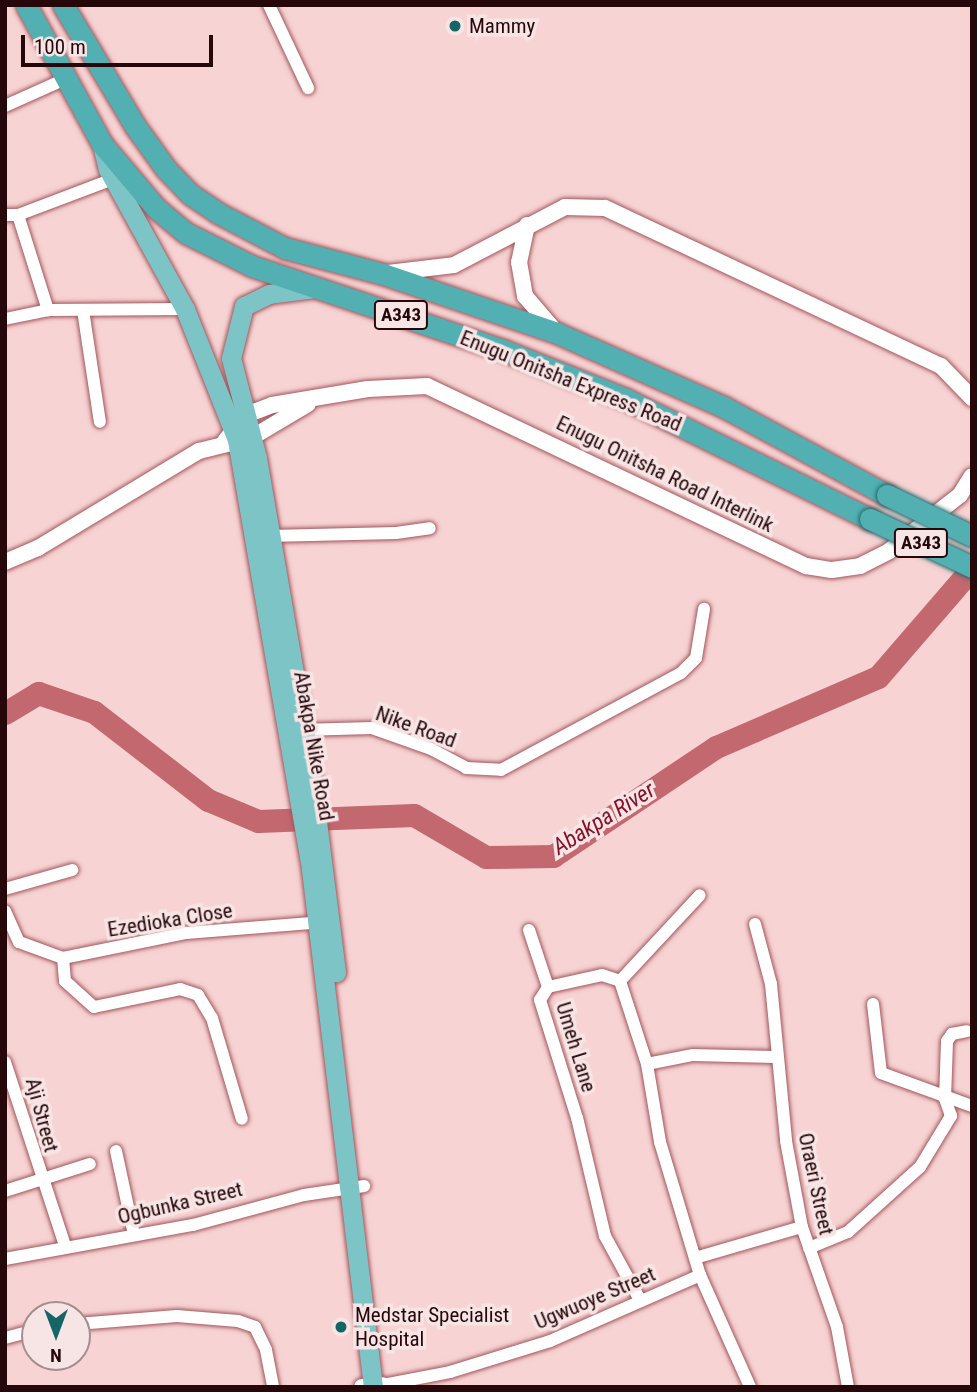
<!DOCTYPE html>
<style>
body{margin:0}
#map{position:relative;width:977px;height:1392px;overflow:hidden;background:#f7d3d3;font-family:"Roboto Condensed",sans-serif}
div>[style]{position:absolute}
.river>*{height:23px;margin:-11.5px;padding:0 11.5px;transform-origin:11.5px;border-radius:11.5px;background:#c3686e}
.roads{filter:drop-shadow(0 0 2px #a3555b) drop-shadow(0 0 2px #a3555b)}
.minor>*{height:12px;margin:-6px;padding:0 6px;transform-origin:6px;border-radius:6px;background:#fff}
.tertiary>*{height:16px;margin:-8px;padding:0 8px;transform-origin:8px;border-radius:8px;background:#fff}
.primary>*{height:19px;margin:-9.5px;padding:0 9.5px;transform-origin:9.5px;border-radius:9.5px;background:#7dc4c6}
.trunk>*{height:21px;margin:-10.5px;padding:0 10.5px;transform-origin:10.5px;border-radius:10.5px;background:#52b0b3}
.bridges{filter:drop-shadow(0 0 2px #26696c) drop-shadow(0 0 2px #26696c)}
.trunk-bridge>*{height:21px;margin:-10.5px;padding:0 10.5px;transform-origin:10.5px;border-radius:10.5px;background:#52b0b3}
.dots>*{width:19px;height:19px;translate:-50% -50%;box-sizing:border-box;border:4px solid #f7e5e5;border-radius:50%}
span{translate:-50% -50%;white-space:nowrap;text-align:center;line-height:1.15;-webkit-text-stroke:7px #f7e5e5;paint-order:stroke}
.shield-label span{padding:2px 5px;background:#f7e5e5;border:2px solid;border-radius:5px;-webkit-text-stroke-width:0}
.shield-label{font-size:19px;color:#26080b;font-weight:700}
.poi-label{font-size:21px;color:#26080b}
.left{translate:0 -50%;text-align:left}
.street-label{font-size:21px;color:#26080b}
.water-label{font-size:23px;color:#85132a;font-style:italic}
.frame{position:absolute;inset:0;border:7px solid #26080b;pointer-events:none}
.north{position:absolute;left:21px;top:1301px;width:70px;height:70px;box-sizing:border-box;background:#f7e5e5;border:2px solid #a38d8e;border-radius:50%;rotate:180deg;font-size:19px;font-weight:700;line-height:28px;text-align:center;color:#26080b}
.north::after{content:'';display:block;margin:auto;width:24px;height:32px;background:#156466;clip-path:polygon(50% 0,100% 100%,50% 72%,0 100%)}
.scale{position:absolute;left:21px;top:35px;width:192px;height:32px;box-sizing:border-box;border:4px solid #26080b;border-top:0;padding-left:9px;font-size:21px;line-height:24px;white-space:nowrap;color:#26080b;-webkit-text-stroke:5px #f7e5e5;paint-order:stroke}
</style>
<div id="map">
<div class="river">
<div style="left:5px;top:713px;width:39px;rotate:-31deg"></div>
<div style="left:38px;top:693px;width:59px;rotate:18.7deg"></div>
<div style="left:94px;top:712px;width:144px;rotate:37.7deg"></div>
<div style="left:208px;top:800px;width:54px;rotate:22.8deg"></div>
<div style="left:258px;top:821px;width:156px;rotate:-2.2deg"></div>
<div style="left:414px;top:815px;width:83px;rotate:30.3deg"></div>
<div style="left:486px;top:857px;width:67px;rotate:-0.9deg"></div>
<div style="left:553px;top:856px;width:196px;rotate:-33.8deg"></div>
<div style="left:716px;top:747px;width:176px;rotate:-23.4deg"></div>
<div style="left:878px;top:677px;width:144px;rotate:-49.2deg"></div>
</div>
<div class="roads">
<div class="minor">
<div style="left:269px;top:5px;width:92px;rotate:64.8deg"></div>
<div style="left:5px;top:106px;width:66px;rotate:-24.2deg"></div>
<div style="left:5px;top:215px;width:13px"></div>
<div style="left:18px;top:215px;width:102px;rotate:-20.8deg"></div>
<div style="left:18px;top:215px;width:100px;rotate:72.5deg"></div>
<div style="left:83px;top:310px;width:113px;rotate:81.4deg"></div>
<div style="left:5px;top:319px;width:44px;rotate:-11.8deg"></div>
<div style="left:48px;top:310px;width:137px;rotate:-0.4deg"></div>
<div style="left:269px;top:536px;width:127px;rotate:-1.4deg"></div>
<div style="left:396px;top:533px;width:34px;rotate:-8deg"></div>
<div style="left:300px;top:730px;width:72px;rotate:-1.6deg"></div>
<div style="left:372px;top:728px;width:63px;rotate:19.6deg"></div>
<div style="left:431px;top:749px;width:40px;rotate:28deg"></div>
<div style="left:466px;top:768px;width:35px;rotate:3deg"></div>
<div style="left:501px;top:770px;width:204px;rotate:-28.3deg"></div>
<div style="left:681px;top:673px;width:21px;rotate:-45deg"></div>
<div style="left:696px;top:658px;width:50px;rotate:-80.7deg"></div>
<div style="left:5px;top:889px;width:70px;rotate:-15.8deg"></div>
<div style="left:5px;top:911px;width:34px;rotate:66deg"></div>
<div style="left:19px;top:942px;width:47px;rotate:20deg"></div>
<div style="left:63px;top:958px;width:126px;rotate:-11.5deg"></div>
<div style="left:186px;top:933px;width:138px;rotate:-4.6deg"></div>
<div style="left:755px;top:924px;width:62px;rotate:75.1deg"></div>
<div style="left:771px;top:984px;width:158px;rotate:84.5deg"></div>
<div style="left:786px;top:1141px;width:87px;rotate:79.5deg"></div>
<div style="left:802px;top:1227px;width:106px;rotate:70.7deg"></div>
<div style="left:837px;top:1327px;width:61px;rotate:79.6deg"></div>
<div style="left:529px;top:930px;width:60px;rotate:71.6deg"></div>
<div style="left:63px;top:958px;width:23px;rotate:85deg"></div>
<div style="left:65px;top:981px;width:39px;rotate:42deg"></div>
<div style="left:94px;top:1007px;width:88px;rotate:-11.8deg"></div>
<div style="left:180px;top:989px;width:19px;rotate:18deg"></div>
<div style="left:198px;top:995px;width:27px;rotate:59deg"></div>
<div style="left:212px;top:1018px;width:105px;rotate:73.5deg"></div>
<div style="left:620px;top:981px;width:117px;rotate:-47.1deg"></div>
<div style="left:873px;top:1004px;width:69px;rotate:83.4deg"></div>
<div style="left:881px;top:1073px;width:97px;rotate:19.9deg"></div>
<div style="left:5px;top:1062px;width:194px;rotate:71.9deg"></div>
<div style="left:647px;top:1064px;width:47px;rotate:-11.1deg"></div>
<div style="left:693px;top:1055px;width:82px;rotate:1.4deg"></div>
<div style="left:116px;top:1151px;width:86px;rotate:77.9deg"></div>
<div style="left:5px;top:1191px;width:89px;rotate:-17.6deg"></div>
<div style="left:809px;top:1248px;width:42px;rotate:-22.3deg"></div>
<div style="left:848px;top:1232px;width:97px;rotate:-42.1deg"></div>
<div style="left:920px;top:1167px;width:60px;rotate:-58.7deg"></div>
<div style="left:951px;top:1116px;width:18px;rotate:-109deg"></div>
<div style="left:945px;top:1099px;width:58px;rotate:-88deg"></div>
<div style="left:947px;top:1041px;width:9px;rotate:-54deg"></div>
<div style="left:952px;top:1034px;width:15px;rotate:-11deg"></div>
<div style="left:695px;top:1258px;width:111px;rotate:-16.2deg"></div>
<div style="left:5px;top:1259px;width:191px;rotate:-10.3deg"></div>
<div style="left:193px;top:1225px;width:115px;rotate:-15.1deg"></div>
<div style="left:304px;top:1195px;width:61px;rotate:-8.5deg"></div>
<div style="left:640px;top:1300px;width:73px;rotate:-118.7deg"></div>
<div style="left:605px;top:1236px;width:121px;rotate:-103.3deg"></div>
<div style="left:577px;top:1118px;width:124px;rotate:-107.4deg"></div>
<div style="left:540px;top:1000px;width:15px;rotate:-58deg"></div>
<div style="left:548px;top:987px;width:55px;rotate:-12.5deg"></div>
<div style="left:602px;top:975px;width:19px;rotate:18deg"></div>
<div style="left:620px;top:981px;width:87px;rotate:72deg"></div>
<div style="left:647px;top:1064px;width:79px;rotate:80.5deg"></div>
<div style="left:660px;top:1142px;width:139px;rotate:73.3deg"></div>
<div style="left:700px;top:1275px;width:123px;rotate:65.9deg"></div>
<div style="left:77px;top:1324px;width:100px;rotate:-4.6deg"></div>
<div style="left:177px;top:1316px;width:61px;rotate:4.7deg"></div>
<div style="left:238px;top:1321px;width:18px;rotate:19deg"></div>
<div style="left:255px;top:1327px;width:25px;rotate:64deg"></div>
<div style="left:266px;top:1350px;width:38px;rotate:79deg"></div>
<div style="left:5px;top:1338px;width:31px;rotate:-15deg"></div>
<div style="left:383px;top:1385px;width:68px;rotate:-11deg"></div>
<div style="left:450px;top:1372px;width:105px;rotate:-17.2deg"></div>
<div style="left:550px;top:1341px;width:164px;rotate:-23.7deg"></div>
</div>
<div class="tertiary">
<div style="left:527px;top:225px;width:38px;rotate:102deg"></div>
<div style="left:519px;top:262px;width:35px;rotate:80deg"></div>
<div style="left:525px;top:296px;width:48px;rotate:49.3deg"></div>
<div style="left:388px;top:273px;width:66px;rotate:-6.9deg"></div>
<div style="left:454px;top:265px;width:125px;rotate:-27.6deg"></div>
<div style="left:565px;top:207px;width:40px;rotate:1.4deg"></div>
<div style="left:605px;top:208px;width:371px;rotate:25.2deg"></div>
<div style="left:941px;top:366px;width:45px;rotate:45.9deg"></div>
<div style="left:225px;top:441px;width:33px;rotate:-51deg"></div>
<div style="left:246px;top:415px;width:28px;rotate:-21deg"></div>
<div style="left:272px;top:405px;width:97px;rotate:-9.5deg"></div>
<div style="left:368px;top:389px;width:59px;rotate:-2.9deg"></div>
<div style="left:427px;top:386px;width:420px;rotate:25.4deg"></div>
<div style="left:806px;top:566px;width:26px;rotate:9deg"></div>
<div style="left:832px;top:570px;width:28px;rotate:-8deg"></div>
<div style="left:860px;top:566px;width:33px;rotate:-27deg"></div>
<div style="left:889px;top:551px;width:90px;rotate:-38.3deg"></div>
<div style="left:960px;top:495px;width:22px;rotate:-58deg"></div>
<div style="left:5px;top:562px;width:36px;rotate:-23deg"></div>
<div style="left:38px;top:548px;width:188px;rotate:-31.1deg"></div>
<div style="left:199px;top:451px;width:54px;rotate:-14deg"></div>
<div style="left:251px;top:438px;width:66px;rotate:-30.8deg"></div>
<div style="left:362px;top:1387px;width:21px;rotate:-5deg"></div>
</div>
<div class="primary">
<div style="left:102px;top:144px;width:26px;rotate:77deg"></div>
<div style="left:108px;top:169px;width:160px;rotate:61.2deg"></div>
<div style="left:185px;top:309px;width:141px;rotate:68.3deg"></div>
<div style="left:237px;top:440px;width:427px;rotate:80.2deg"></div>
<div style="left:310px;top:861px;width:530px;rotate:83.17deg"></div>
<div style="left:314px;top:288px;width:45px;rotate:172.4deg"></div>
<div style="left:269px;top:294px;width:28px;rotate:154deg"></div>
<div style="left:244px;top:306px;width:54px;rotate:104deg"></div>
<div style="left:231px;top:358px;width:103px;rotate:75.4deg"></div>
<div style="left:257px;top:458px;width:313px;rotate:80.2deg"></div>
<div style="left:310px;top:766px;width:208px;rotate:82.8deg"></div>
</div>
<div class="trunk">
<div style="left:26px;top:5px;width:158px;rotate:61.3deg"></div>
<div style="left:102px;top:144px;width:84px;rotate:49.8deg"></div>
<div style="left:156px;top:208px;width:39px;rotate:40deg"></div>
<div style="left:186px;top:233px;width:74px;rotate:26.6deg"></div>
<div style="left:252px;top:266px;width:265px;rotate:18.5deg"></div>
<div style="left:503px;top:350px;width:132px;rotate:21.7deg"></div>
<div style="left:626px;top:399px;width:272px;rotate:26.2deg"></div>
<div style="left:63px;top:5px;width:141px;rotate:59.2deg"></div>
<div style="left:135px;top:126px;width:53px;rotate:54.2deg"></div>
<div style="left:166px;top:169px;width:35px;rotate:46deg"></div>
<div style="left:190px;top:194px;width:34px;rotate:34deg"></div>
<div style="left:218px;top:213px;width:76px;rotate:27.6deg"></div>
<div style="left:285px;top:248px;width:101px;rotate:14.9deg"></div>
<div style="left:383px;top:274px;width:184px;rotate:18.7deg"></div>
<div style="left:557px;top:333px;width:183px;rotate:23.9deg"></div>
<div style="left:724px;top:407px;width:185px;rotate:28.4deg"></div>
</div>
</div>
<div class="bridges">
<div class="trunk-bridge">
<div style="left:887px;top:495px;width:94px;rotate:25.8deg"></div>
<div style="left:870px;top:519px;width:113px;rotate:25.2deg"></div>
</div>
</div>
<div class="dots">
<div style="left:455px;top:26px;background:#156466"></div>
<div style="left:341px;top:1327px;background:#156466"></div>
</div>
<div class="shield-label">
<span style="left:401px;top:315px">A343</span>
<span style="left:921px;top:543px">A343</span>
</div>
<div class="poi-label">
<span class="left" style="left:469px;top:26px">Mammy</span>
<span class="left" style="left:355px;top:1327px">Medstar Specialist<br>Hospital</span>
</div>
<div class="street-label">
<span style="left:571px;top:381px;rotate:22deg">Enugu Onitsha Express Road</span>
<span style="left:665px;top:474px;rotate:26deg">Enugu Onitsha Road Interlink</span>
<span style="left:416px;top:727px;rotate:20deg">Nike Road</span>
<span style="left:314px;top:746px;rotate:80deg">Abakpa Nike Road</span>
<span style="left:170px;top:920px;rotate:-9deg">Ezedioka Close</span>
<span style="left:576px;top:1047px;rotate:73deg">Umeh Lane</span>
<span style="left:42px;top:1115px;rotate:75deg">Aji Street</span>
<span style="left:816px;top:1184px;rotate:78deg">Oraeri Street</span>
<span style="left:180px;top:1203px;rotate:-13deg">Ogbunka Street</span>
<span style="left:595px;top:1298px;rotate:-23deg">Ugwuoye Street</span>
</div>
<div class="water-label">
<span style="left:604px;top:819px;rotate:-32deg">Abakpa River</span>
</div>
<div class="frame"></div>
<div class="north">N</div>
<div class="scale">100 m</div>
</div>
